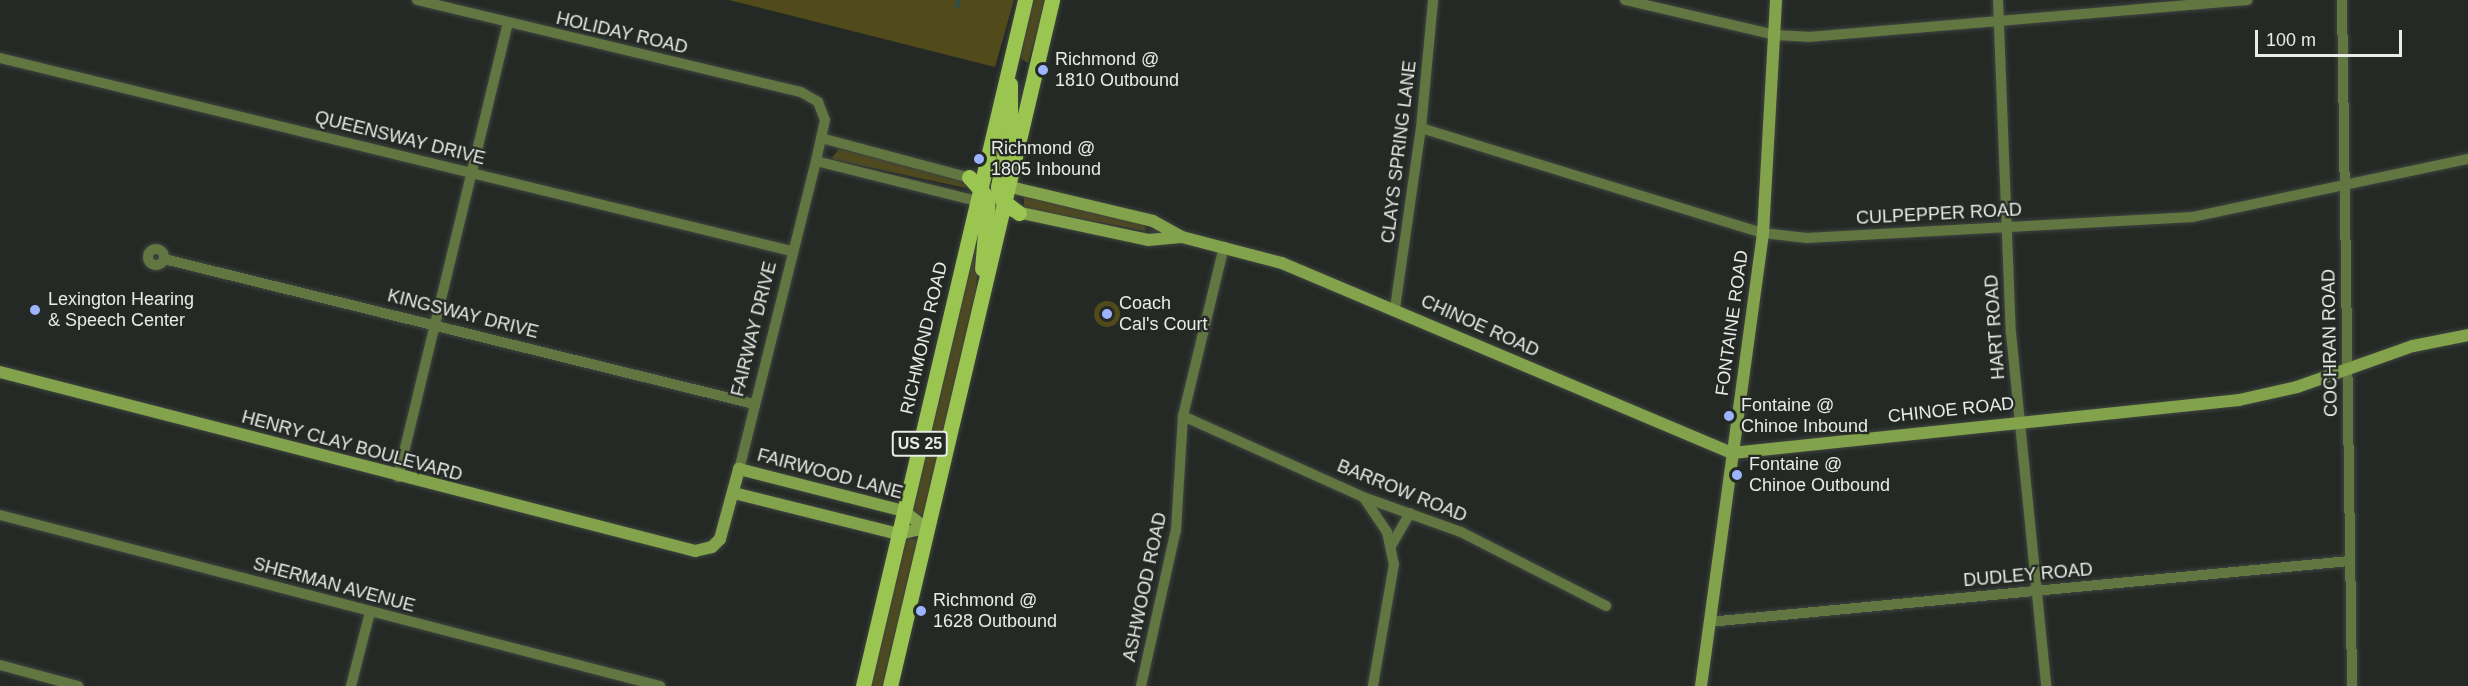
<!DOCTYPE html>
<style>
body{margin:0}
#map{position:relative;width:2468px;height:686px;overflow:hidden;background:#242925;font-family:Arial,sans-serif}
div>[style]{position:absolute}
.green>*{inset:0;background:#514b1c}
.round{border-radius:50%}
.stream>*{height:3px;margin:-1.5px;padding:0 1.5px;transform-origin:1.5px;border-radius:1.5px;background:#265153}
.roads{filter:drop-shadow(0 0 2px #3f4440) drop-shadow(0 0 2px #3f4440)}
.street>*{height:10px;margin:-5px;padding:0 5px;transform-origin:5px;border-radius:5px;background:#617641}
.street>.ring{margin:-5px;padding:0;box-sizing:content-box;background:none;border:10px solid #617641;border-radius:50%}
.secondary>*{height:12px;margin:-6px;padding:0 6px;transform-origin:6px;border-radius:6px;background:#82a34b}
.primary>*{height:15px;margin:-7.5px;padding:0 7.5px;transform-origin:7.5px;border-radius:7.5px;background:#9bc551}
.dots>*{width:16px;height:16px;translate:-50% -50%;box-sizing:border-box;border:3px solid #242925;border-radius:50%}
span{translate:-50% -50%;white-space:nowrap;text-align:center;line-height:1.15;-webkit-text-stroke:4.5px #242925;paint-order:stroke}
.shield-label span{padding:2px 4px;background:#242925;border:2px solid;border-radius:4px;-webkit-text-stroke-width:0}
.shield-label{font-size:16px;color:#e8ebe8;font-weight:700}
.street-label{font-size:18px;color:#e8ebe8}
.poi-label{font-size:18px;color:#e8ebe8}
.left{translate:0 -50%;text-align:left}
.scale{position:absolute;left:2255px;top:30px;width:147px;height:27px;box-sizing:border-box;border:3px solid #e8ebe8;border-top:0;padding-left:8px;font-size:18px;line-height:21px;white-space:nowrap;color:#e8ebe8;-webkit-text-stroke:4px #242925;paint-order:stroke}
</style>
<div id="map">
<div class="green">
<div style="clip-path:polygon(729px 0,1014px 0,995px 67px)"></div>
<div style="clip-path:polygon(1033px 0,1046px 0,1028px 63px,1020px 58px)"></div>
<div style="clip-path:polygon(839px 149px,964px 179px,966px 188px,831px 159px)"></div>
<div style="clip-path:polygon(1024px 196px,1144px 224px,1146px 231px,1024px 208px)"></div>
<div style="clip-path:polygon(982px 209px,975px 303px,925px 513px,919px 516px,912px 508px)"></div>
<div class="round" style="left:1094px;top:301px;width:26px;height:26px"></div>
<div style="clip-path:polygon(906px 536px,918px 541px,884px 686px,870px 686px)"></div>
</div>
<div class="stream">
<div style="left:956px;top:7px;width:7px;rotate:-74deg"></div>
</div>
<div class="roads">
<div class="street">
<div style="left:417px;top:0;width:395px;rotate:13.5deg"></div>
<div style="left:801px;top:92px;width:20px;rotate:30deg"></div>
<div style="left:818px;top:102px;width:19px;rotate:69deg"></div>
<div style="left:825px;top:120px;width:42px;rotate:102.4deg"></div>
<div style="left:816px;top:161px;width:317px;rotate:104deg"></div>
<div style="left:1625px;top:0;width:154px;rotate:13.1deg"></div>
<div style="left:1775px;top:35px;width:33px;rotate:3deg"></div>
<div style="left:1808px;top:37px;width:441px;rotate:-4.8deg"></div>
<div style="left:1998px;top:0;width:333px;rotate:87.8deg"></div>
<div style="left:2011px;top:333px;width:355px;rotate:84.3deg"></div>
<div style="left:2342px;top:0;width:686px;rotate:89.16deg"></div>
<div style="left:0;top:58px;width:815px;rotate:13.7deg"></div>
<div style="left:1421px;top:128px;width:358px;rotate:17.1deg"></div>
<div style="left:1763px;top:233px;width:44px;rotate:6.5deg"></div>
<div style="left:1807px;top:238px;width:386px;rotate:-3.1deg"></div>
<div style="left:2192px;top:217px;width:282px;rotate:-11.9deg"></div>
<div style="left:821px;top:138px;width:158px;rotate:15deg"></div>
<div style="left:816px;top:161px;width:165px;rotate:14deg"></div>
<div class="ring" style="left:148px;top:249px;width:6px;height:6px"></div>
<div style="left:164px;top:259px;width:608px;rotate:13.81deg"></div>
<div style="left:1395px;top:308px;width:182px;rotate:-81.8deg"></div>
<div style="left:1421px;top:128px;width:129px;rotate:-84.6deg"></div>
<div style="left:1183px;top:416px;width:197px;rotate:24.2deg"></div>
<div style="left:1363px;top:497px;width:104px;rotate:19.7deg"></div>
<div style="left:1461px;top:532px;width:163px;rotate:27deg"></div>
<div style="left:398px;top:477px;width:466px;rotate:-76.4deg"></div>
<div style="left:1364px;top:498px;width:41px;rotate:55.9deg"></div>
<div style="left:1387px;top:532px;width:33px;rotate:78deg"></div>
<div style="left:1394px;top:564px;width:124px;rotate:99.8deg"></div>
<div style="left:0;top:515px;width:682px;rotate:14.53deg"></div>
<div style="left:1391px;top:546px;width:38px;rotate:-60deg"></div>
<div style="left:1709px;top:622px;width:644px;rotate:-5.44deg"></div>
<div style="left:0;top:665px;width:81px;rotate:15.1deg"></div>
<div style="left:351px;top:686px;width:76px;rotate:-75.6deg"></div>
<div style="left:1141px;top:686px;width:160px;rotate:-77.4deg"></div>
<div style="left:1176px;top:530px;width:114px;rotate:-86.5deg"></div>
<div style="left:1183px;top:416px;width:174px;rotate:-76.4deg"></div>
</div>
<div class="secondary">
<div style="left:1002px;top:185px;width:155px;rotate:13.4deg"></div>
<div style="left:1153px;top:221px;width:33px;rotate:29deg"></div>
<div style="left:1182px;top:237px;width:103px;rotate:14.6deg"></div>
<div style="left:1282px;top:263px;width:488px;rotate:22.9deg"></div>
<div style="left:1732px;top:453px;width:510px;rotate:-5.97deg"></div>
<div style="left:2239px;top:400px;width:59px;rotate:-12.6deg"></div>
<div style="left:2297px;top:387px;width:123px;rotate:-19.5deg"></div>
<div style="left:2413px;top:346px;width:56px;rotate:-11.3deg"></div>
<div style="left:1012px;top:211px;width:139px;rotate:12deg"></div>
<div style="left:1148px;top:240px;width:33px;rotate:-5deg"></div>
<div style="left:0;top:372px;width:718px;rotate:14.44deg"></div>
<div style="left:695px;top:551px;width:17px;rotate:-13deg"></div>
<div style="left:712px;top:547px;width:11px;rotate:-45deg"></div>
<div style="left:720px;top:539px;width:73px;rotate:-74.8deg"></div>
<div style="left:739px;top:469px;width:170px;rotate:14.3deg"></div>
<div style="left:904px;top:511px;width:27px;rotate:39deg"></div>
<div style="left:734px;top:493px;width:170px;rotate:14deg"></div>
<div style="left:899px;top:534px;width:27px;rotate:-13deg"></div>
<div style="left:1701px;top:686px;width:457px;rotate:-82.2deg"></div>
<div style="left:1763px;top:233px;width:233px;rotate:-86.8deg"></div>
</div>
<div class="primary">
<div style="left:1010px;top:84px;width:41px;rotate:90deg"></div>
<div style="left:1010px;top:125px;width:63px;rotate:101deg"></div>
<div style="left:998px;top:187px;width:15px;rotate:70deg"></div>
<div style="left:1003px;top:201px;width:20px;rotate:37deg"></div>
<div style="left:969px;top:177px;width:28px;rotate:48deg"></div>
<div style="left:988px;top:198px;width:71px;rotate:94.8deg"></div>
<div style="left:863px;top:686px;width:705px;rotate:-76.71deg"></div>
<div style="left:890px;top:686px;width:705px;rotate:-76.71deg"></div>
</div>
</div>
<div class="dots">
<div style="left:1043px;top:70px;background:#9cb4fd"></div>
<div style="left:979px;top:159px;background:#9cb4fd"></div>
<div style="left:35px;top:310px;background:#9cb4fd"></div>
<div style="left:1107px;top:314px;background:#9cb4fd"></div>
<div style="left:1729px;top:416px;background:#9cb4fd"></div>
<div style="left:1737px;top:475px;background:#9cb4fd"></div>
<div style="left:921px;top:611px;background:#9cb4fd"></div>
</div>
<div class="shield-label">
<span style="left:920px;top:444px">US 25</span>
</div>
<div class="street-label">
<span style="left:622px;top:33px;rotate:13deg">HOLIDAY ROAD</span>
<span style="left:400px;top:138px;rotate:14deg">QUEENSWAY DRIVE</span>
<span style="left:1399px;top:152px;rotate:-83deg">CLAYS SPRING LANE</span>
<span style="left:1939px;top:214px;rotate:-3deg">CULPEPPER ROAD</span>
<span style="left:463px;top:314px;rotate:14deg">KINGSWAY DRIVE</span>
<span style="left:1732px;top:323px;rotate:-82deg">FONTAINE ROAD</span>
<span style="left:1480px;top:326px;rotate:24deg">CHINOE ROAD</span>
<span style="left:1995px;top:327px;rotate:-94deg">HART ROAD</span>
<span style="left:754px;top:329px;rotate:-76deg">FAIRWAY DRIVE</span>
<span style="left:924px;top:338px;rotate:-77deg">RICHMOND ROAD</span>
<span style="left:2330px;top:343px;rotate:-91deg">COCHRAN ROAD</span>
<span style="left:1951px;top:410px;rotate:-6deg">CHINOE ROAD</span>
<span style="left:352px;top:446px;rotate:15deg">HENRY CLAY BOULEVARD</span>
<span style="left:830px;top:474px;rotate:15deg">FAIRWOOD LANE</span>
<span style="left:1402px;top:491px;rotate:22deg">BARROW ROAD</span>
<span style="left:2028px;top:575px;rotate:-5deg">DUDLEY ROAD</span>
<span style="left:334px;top:585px;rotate:15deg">SHERMAN AVENUE</span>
<span style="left:1145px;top:587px;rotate:-78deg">ASHWOOD ROAD</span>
</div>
<div class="poi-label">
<span class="left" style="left:1055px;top:70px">Richmond @<br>1810 Outbound</span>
<span class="left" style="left:991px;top:159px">Richmond @<br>1805 Inbound</span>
<span class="left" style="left:48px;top:310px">Lexington Hearing<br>&amp; Speech Center</span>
<span class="left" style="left:1119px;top:314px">Coach<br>Cal's Court</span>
<span class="left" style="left:1741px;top:416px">Fontaine @<br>Chinoe Inbound</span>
<span class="left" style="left:1749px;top:475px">Fontaine @<br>Chinoe Outbound</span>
<span class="left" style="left:933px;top:611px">Richmond @<br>1628 Outbound</span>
</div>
<div class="scale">100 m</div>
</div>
